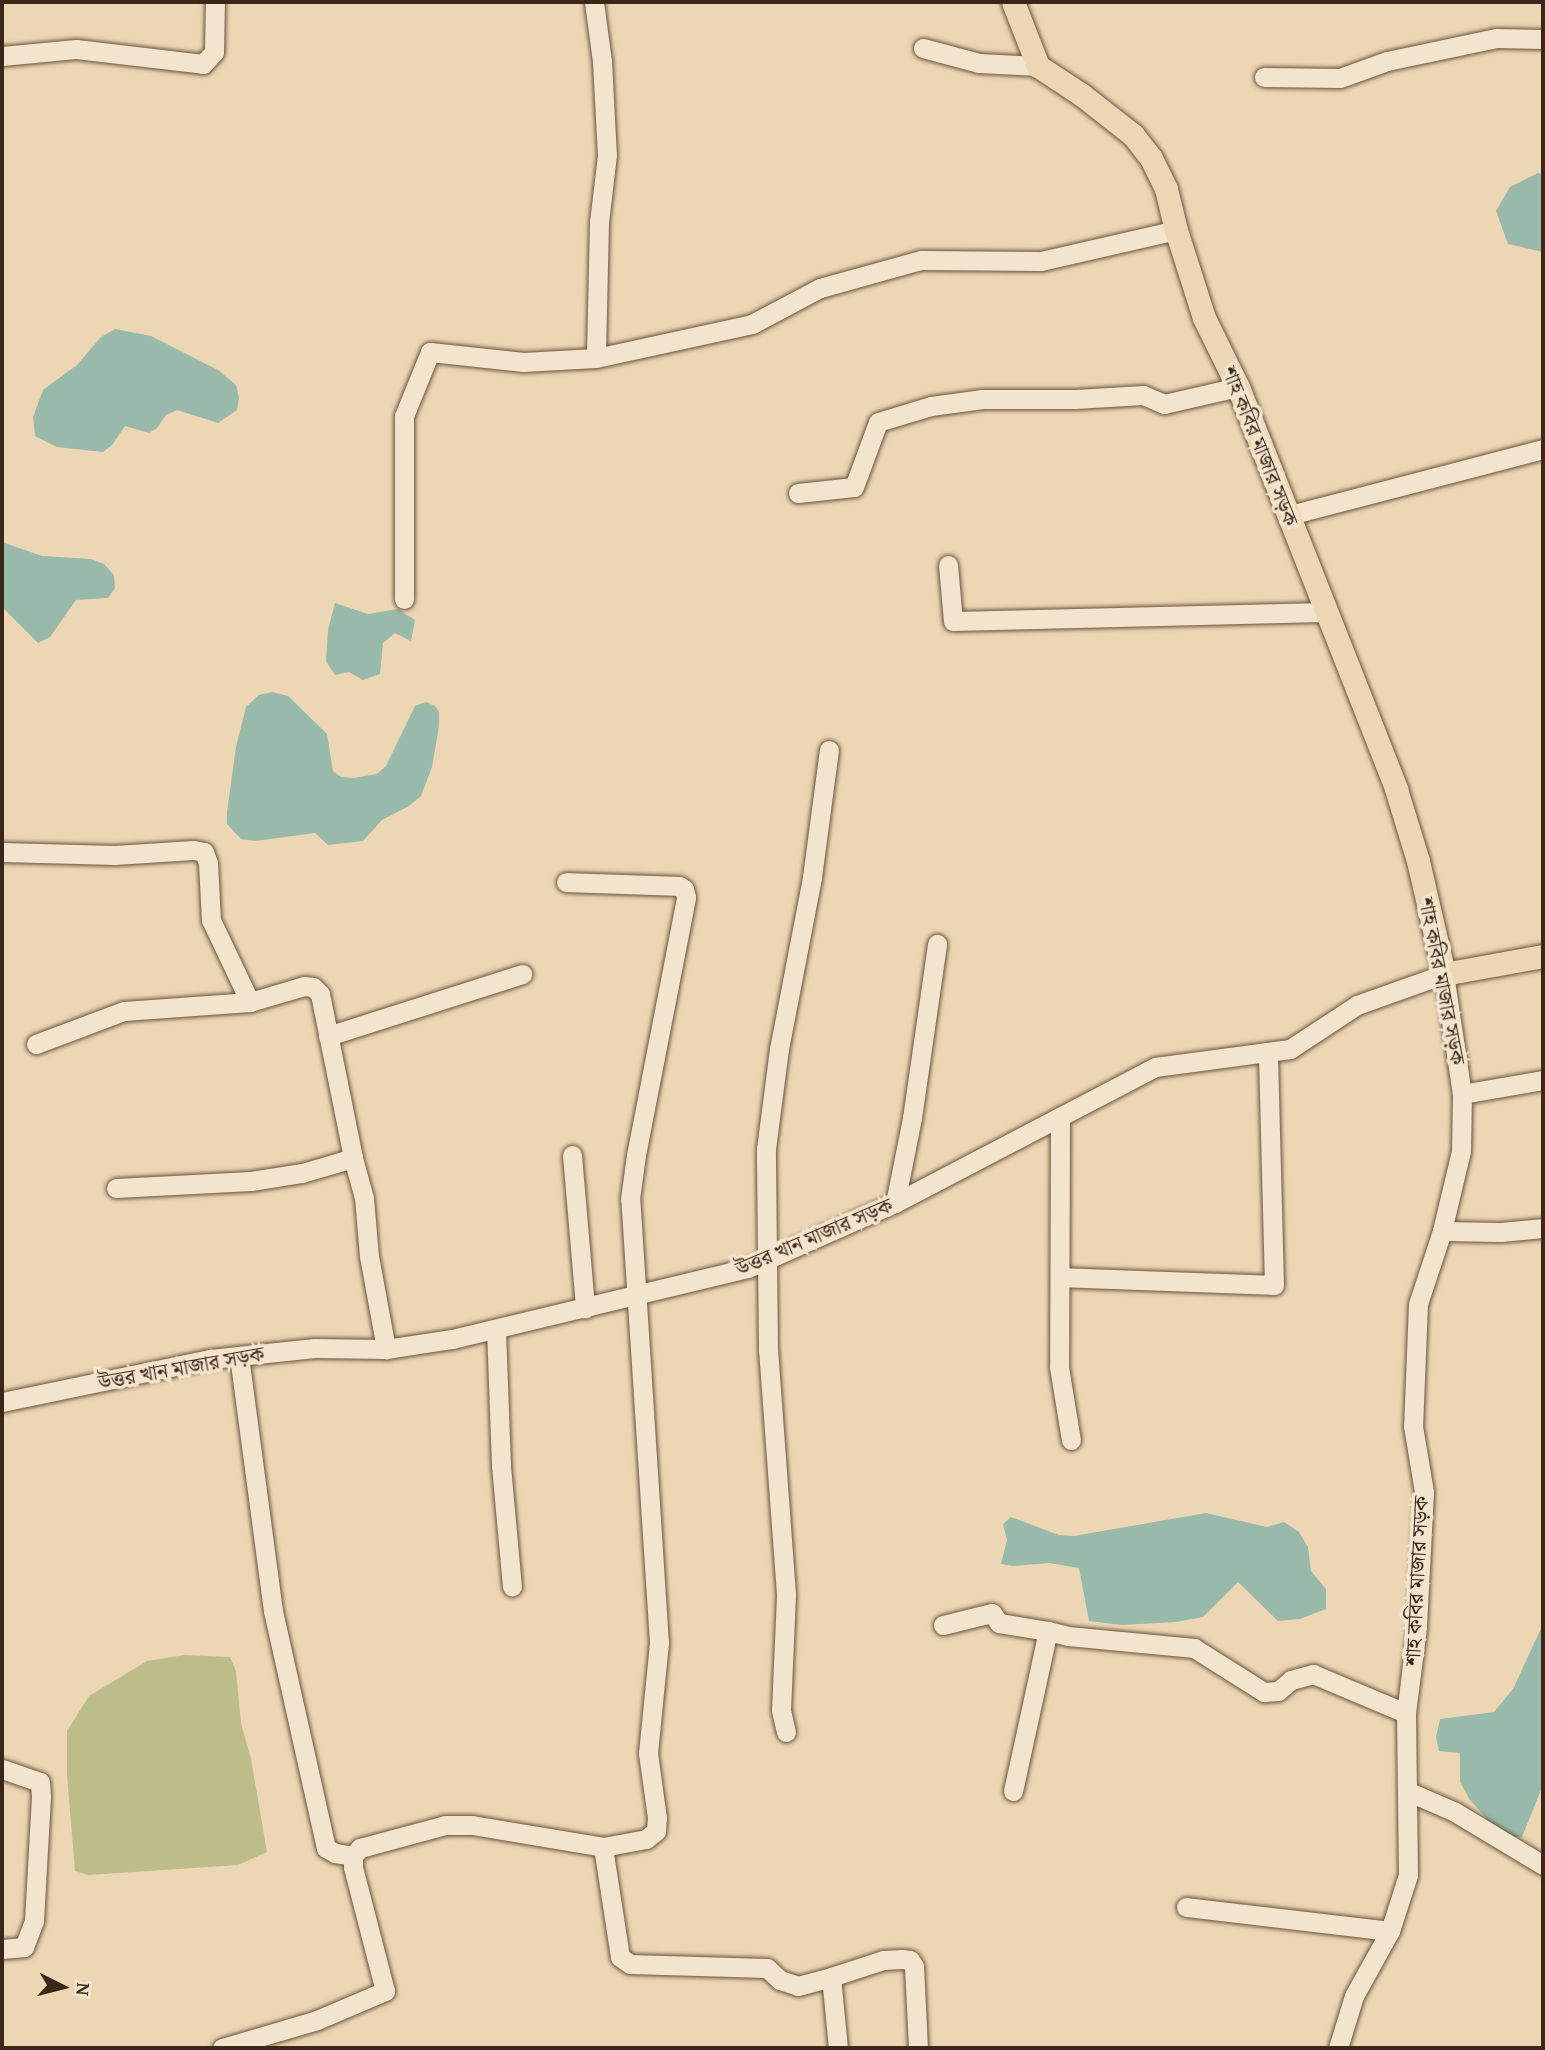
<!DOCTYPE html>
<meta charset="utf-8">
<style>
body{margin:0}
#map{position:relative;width:1545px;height:2050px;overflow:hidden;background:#edd6b3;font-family:"Gentium Book Plus","Noto Serif Bengali",serif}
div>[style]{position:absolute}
.green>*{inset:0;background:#bcbd8a}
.water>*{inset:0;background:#99b9aa}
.roads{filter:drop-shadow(0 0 2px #67533f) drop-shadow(0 0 2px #67533f)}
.minor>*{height:19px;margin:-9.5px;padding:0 9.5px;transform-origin:9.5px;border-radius:9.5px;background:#f3e4ce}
.major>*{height:23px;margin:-11.5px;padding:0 11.5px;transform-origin:11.5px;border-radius:11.5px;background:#edd6b3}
span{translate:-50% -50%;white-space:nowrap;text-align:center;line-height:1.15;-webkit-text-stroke:7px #f3e4ce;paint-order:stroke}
.street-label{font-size:21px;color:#3a2718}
.frame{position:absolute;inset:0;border:4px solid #3a2718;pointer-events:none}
.north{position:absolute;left:28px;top:1952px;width:70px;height:70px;-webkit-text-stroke:5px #f3e4ce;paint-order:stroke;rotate:96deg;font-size:19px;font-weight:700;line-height:28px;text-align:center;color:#3a2718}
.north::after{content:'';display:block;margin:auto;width:24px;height:32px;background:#3a2718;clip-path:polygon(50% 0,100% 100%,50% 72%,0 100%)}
</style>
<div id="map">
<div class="green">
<div style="clip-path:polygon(185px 1655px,230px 1657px,236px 1671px,241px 1723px,251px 1759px,267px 1852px,238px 1865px,88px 1875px,75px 1871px,67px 1775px,67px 1731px,89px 1696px,147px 1661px)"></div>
</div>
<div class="water">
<div style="clip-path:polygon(1538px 173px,1543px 174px,1543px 252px,1508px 244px,1496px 211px,1510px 187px)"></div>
<div style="clip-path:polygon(115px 329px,151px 336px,218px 370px,236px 385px,239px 398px,237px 410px,218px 423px,177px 410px,166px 415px,157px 428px,149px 433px,125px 426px,112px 445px,103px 452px,57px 447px,35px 436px,33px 417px,43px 390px,77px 365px,101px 337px)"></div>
<div style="clip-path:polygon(2px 542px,42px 556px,91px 559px,104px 564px,114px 575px,115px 588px,108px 598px,76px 600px,50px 637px,38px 643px,2px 607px)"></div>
<div style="clip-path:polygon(335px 603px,368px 614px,398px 609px,415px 620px,411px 641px,395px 633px,383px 643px,380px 674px,363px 680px,349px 672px,335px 675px,326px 661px,328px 630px)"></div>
<div style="clip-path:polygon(272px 692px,288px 696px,327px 734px,333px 771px,341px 777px,354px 778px,377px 774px,386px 766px,415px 706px,426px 702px,435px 706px,439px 712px,439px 726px,432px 767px,421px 796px,409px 806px,382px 820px,363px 841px,328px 845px,315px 833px,255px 841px,241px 839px,227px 824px,227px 812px,236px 747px,246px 707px,259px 695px)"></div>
<div style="clip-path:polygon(1206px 1513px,1267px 1527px,1284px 1522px,1299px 1532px,1308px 1547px,1311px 1571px,1326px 1589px,1326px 1609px,1300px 1619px,1278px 1621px,1238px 1582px,1203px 1617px,1176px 1622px,1122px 1625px,1089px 1621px,1079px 1568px,1049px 1563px,1013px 1566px,1001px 1564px,1007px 1540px,1003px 1524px,1011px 1517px,1059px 1535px,1074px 1536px)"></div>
<div style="clip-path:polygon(1543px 1624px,1543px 1785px,1522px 1837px,1503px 1837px,1470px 1800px,1460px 1782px,1460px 1753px,1439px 1751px,1436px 1737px,1440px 1719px,1494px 1712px,1513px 1689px)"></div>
</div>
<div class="roads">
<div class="minor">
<div style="left:594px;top:2px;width:60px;rotate:82.3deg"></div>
<div style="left:602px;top:61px;width:94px;rotate:87deg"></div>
<div style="left:607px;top:155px;width:67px;rotate:96.8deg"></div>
<div style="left:599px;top:222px;width:136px;rotate:91.3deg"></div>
<div style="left:923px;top:48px;width:58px;rotate:15deg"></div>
<div style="left:979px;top:63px;width:59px;rotate:2.9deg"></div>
<div style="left:2px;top:56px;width:74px;rotate:-5.4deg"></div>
<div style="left:76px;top:49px;width:128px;rotate:6.7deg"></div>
<div style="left:203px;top:64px;width:16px;rotate:-47deg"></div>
<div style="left:214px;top:52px;width:50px;rotate:-88.9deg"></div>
<div style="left:1264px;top:77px;width:76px;rotate:0.8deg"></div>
<div style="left:1340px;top:78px;width:50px;rotate:-19.9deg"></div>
<div style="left:1387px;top:61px;width:111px;rotate:-11.9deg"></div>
<div style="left:1496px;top:38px;width:47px;rotate:1.2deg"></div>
<div style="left:798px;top:493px;width:56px;rotate:-6.1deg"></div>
<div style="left:854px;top:487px;width:69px;rotate:-69.7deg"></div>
<div style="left:878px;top:422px;width:55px;rotate:-16.8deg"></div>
<div style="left:931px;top:406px;width:52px;rotate:-7.7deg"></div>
<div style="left:983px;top:399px;width:92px"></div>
<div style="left:1075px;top:399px;width:68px;rotate:-3.4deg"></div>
<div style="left:1143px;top:395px;width:23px;rotate:23deg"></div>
<div style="left:1164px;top:404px;width:76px;rotate:-12.9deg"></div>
<div style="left:1290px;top:515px;width:261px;rotate:-14.6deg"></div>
<div style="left:948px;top:565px;width:56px;rotate:84.9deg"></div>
<div style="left:953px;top:621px;width:371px;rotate:-1.4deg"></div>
<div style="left:404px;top:599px;width:183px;rotate:-90deg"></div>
<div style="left:404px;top:416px;width:69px;rotate:-67.9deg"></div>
<div style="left:430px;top:352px;width:94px;rotate:6.1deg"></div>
<div style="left:523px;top:362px;width:73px;rotate:-3.1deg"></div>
<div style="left:596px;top:358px;width:160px;rotate:-12.3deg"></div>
<div style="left:752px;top:324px;width:77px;rotate:-27.9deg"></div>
<div style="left:820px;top:288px;width:105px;rotate:-15.5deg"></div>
<div style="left:921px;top:260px;width:120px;rotate:0.5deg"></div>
<div style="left:1041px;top:261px;width:139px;rotate:-12.9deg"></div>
<div style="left:2px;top:852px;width:113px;rotate:1.5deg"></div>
<div style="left:115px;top:855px;width:78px;rotate:-3.7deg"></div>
<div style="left:193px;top:850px;width:11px;rotate:10deg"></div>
<div style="left:204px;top:852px;width:12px;rotate:70deg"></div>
<div style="left:208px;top:863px;width:57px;rotate:87deg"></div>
<div style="left:211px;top:920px;width:91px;rotate:64.6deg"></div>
<div style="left:250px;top:1002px;width:56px;rotate:-16.5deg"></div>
<div style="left:304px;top:986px;width:9px;rotate:6deg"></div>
<div style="left:313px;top:987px;width:10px;rotate:45deg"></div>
<div style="left:320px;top:994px;width:167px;rotate:78.6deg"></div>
<div style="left:353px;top:1158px;width:41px;rotate:74.6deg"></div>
<div style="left:364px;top:1198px;width:58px;rotate:85.1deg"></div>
<div style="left:369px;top:1256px;width:95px;rotate:79.6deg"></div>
<div style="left:328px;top:1036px;width:204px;rotate:-17.7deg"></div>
<div style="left:36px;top:1044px;width:94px;rotate:-20.6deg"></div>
<div style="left:124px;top:1011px;width:126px;rotate:-4.1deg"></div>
<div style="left:1462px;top:1094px;width:82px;rotate:-9.8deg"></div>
<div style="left:1060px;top:1117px;width:250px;rotate:90.2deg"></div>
<div style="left:1059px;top:1367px;width:74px;rotate:80.7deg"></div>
<div style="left:572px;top:1155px;width:154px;rotate:85.1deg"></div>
<div style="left:116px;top:1188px;width:135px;rotate:-3deg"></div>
<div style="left:251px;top:1181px;width:52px;rotate:-8.9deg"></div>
<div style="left:302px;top:1173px;width:53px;rotate:-16.4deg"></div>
<div style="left:895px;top:1203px;width:87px;rotate:-78.7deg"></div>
<div style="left:912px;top:1118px;width:176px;rotate:-81.8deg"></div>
<div style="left:1442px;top:1231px;width:59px;rotate:1deg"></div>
<div style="left:1501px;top:1232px;width:42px;rotate:-5.4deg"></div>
<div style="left:1060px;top:1277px;width:214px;rotate:2.1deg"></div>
<div style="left:1274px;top:1285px;width:233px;rotate:-91.5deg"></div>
<div style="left:496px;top:1329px;width:137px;rotate:87.9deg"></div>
<div style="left:501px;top:1466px;width:121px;rotate:84.8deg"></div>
<div style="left:239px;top:1356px;width:257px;rotate:82.4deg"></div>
<div style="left:273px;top:1611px;width:243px;rotate:77.4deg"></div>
<div style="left:326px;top:1848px;width:10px;rotate:29deg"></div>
<div style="left:335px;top:1853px;width:18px;rotate:9deg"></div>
<div style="left:2px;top:1402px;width:212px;rotate:-11.7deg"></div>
<div style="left:210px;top:1359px;width:105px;rotate:-6deg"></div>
<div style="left:314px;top:1348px;width:72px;rotate:0.8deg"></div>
<div style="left:386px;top:1349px;width:67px;rotate:-8.6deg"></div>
<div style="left:452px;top:1339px;width:304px;rotate:-13.5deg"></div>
<div style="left:748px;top:1268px;width:161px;rotate:-23.9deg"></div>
<div style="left:895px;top:1203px;width:293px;rotate:-27.6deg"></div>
<div style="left:1155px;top:1067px;width:136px;rotate:-7.6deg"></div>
<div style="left:1290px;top:1049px;width:80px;rotate:-33.3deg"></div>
<div style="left:1357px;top:1005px;width:92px;rotate:-19.6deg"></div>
<div style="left:1444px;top:974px;width:121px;rotate:81.5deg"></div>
<div style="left:1462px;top:1094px;width:57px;rotate:91deg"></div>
<div style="left:1461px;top:1151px;width:82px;rotate:103.4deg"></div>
<div style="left:1442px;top:1231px;width:77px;rotate:108.2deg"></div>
<div style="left:1418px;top:1304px;width:122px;rotate:92.3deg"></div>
<div style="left:1413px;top:1426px;width:67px;rotate:80.5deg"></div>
<div style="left:1424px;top:1492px;width:135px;rotate:93deg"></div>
<div style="left:1417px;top:1627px;width:87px;rotate:97.3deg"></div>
<div style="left:1406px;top:1713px;width:162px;rotate:89.3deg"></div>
<div style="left:1408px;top:1875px;width:59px;rotate:107.8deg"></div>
<div style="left:1390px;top:1931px;width:74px;rotate:119deg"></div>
<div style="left:1354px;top:1996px;width:54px;rotate:107.1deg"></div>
<div style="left:943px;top:1625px;width:50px;rotate:-13.8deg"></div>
<div style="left:992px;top:1613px;width:12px;rotate:55deg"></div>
<div style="left:999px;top:1623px;width:50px;rotate:9.3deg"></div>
<div style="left:786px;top:1732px;width:23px;rotate:-103deg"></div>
<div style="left:781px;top:1710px;width:116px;rotate:-87.5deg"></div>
<div style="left:786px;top:1594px;width:244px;rotate:-94.2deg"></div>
<div style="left:768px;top:1351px;width:202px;rotate:-90.6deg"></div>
<div style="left:766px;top:1149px;width:101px;rotate:-82.6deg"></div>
<div style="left:779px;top:1049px;width:175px;rotate:-79.1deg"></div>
<div style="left:812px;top:877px;width:128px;rotate:-82.4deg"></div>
<div style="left:2px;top:1769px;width:40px;rotate:18.9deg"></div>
<div style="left:40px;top:1782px;width:14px;rotate:86deg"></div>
<div style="left:41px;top:1796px;width:125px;rotate:93.2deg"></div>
<div style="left:34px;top:1921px;width:28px;rotate:111deg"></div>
<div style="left:24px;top:1947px;width:22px;rotate:175deg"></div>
<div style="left:1013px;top:1791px;width:164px;rotate:-77.7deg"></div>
<div style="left:1048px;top:1631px;width:21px;rotate:14deg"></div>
<div style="left:1068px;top:1636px;width:127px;rotate:5.4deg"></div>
<div style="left:1194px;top:1648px;width:83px;rotate:32.2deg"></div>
<div style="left:1264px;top:1692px;width:14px;rotate:-4deg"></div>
<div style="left:1278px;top:1691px;width:17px;rotate:-40deg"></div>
<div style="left:1291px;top:1680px;width:23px;rotate:-15deg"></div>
<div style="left:1313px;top:1674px;width:101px;rotate:22.8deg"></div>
<div style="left:1407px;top:1791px;width:52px;rotate:23.6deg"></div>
<div style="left:1455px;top:1812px;width:103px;rotate:31.1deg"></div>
<div style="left:603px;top:1847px;width:111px;rotate:81.2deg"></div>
<div style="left:620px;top:1957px;width:12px;rotate:35deg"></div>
<div style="left:630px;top:1964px;width:137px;rotate:1.7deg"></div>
<div style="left:767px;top:1968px;width:18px;rotate:43deg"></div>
<div style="left:780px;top:1980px;width:19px;rotate:18deg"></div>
<div style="left:798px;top:1986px;width:34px;rotate:-15deg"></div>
<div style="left:1186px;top:1907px;width:205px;rotate:6.7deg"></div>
<div style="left:222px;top:2048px;width:99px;rotate:-16.4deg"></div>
<div style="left:317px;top:2020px;width:74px;rotate:-23.1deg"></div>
<div style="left:385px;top:1991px;width:128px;rotate:-104.5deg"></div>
<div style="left:353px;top:1867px;width:11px;rotate:-90deg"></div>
<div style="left:353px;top:1856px;width:11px;rotate:-49deg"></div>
<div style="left:360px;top:1848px;width:88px;rotate:-15.1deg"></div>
<div style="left:445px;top:1825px;width:27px"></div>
<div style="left:472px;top:1825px;width:133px;rotate:9.5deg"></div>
<div style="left:603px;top:1847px;width:44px;rotate:-10.5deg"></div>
<div style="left:646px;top:1839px;width:13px;rotate:-39deg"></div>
<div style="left:656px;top:1831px;width:13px;rotate:-86deg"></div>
<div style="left:657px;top:1818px;width:66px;rotate:-97.9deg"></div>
<div style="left:648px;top:1753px;width:111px;rotate:-84.3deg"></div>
<div style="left:659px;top:1643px;width:445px;rotate:-93.7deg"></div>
<div style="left:630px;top:1199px;width:44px;rotate:-82.2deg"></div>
<div style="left:636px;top:1155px;width:263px;rotate:-79deg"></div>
<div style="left:686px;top:897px;width:8px;rotate:-104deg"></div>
<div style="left:684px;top:889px;width:6px;rotate:-149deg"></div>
<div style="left:679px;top:886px;width:113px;rotate:-178deg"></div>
<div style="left:838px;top:2048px;width:71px;rotate:-95.6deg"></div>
<div style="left:831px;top:1977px;width:55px;rotate:-18.1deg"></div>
<div style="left:883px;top:1960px;width:19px;rotate:-3deg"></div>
<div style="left:902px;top:1959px;width:8px;rotate:7deg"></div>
<div style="left:910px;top:1960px;width:7px;rotate:56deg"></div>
<div style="left:914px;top:1966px;width:82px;rotate:87.2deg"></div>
</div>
<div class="major">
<div style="left:1013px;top:2px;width:69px;rotate:68.7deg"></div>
<div style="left:1038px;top:66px;width:53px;rotate:33.4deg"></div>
<div style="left:1082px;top:95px;width:65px;rotate:38.1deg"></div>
<div style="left:1133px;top:135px;width:29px;rotate:52deg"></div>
<div style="left:1151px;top:158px;width:34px;rotate:64deg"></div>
<div style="left:1166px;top:189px;width:42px;rotate:76.3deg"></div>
<div style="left:1176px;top:230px;width:92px;rotate:72.3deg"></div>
<div style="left:1204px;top:318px;width:77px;rotate:63.8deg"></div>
<div style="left:1238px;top:387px;width:432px;rotate:68.5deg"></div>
<div style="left:1396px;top:789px;width:75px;rotate:73deg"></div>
<div style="left:1418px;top:861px;width:116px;rotate:77deg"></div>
<div style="left:1444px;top:974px;width:101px;rotate:-10.3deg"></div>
</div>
</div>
<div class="street-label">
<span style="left:1260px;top:446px;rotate:68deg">শাহ কবির মাজার সড়ক</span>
<span style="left:1442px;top:981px;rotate:79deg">শাহ কবির মাজার সড়ক</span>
<span style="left:814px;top:1237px;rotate:-23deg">উত্তর খান মাজার সড়ক</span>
<span style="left:181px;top:1368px;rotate:-10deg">উত্তর খান মাজার সড়ক</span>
<span style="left:1417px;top:1581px;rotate:-87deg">শাহ কবির মাজার সড়ক</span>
</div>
<div class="frame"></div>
<div class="north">N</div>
</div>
